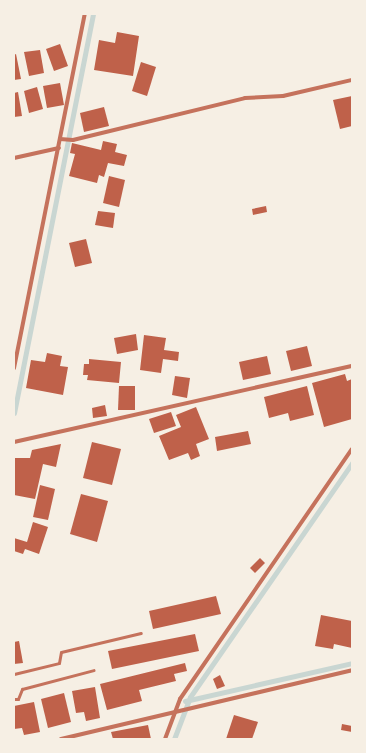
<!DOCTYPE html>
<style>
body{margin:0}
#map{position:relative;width:366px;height:753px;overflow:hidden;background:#f6efe4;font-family:Figtree,sans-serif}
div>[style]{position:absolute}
.stream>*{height:5px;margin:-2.5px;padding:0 2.5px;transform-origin:2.5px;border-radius:2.5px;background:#c9d6d2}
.building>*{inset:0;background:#bf614a}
.service>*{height:3px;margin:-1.5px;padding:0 1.5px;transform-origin:1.5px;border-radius:1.5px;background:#c5725c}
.minor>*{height:4px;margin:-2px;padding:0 2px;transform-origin:2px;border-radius:2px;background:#c5725c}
span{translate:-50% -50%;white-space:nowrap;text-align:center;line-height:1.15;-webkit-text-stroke:3.5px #f6efe4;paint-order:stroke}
.frame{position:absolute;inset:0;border:15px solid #f6efe4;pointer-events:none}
</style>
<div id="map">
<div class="stream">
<div style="left:14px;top:413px;width:407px;rotate:-78.8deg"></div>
<div style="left:185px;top:701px;width:171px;rotate:-12.8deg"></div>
<div style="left:174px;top:739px;width:45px;rotate:-69.1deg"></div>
<div style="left:190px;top:697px;width:285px;rotate:-55.3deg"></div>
</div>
<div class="building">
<div style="clip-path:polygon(117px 32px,139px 36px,133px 76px,94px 70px,99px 40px,115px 43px)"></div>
<div style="clip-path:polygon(60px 44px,68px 66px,54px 71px,46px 49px)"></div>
<div style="clip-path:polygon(40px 50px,44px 73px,29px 76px,24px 52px)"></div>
<div style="clip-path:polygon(16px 54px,21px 79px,14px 80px,14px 55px)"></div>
<div style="clip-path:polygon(141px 62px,156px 67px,147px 96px,132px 91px)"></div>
<div style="clip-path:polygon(60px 83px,64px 105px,47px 108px,43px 86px)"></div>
<div style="clip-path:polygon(37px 87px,43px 109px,29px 113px,24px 91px)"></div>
<div style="clip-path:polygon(18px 92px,22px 116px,14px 117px,14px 93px)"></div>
<div style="clip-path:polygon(352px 96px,352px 126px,340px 129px,333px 100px)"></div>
<div style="clip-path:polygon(104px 107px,109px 126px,84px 132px,80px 113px)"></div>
<div style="clip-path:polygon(103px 141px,117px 144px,115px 152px,127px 155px,124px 166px,108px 163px,104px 177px,99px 175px,97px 183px,69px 176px,75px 154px,70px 153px,72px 143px,101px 150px)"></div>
<div style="clip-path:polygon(109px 176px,125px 180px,119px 207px,103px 203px)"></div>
<div style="clip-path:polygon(266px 206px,267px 212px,253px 215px,252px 209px)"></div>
<div style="clip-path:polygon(98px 211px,115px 213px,113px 228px,95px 225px)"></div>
<div style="clip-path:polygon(86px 239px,92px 263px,75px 267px,69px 243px)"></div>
<div style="clip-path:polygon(136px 334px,138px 350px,117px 354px,114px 338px)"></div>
<div style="clip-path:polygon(144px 335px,166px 338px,164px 350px,179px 352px,178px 361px,163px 359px,161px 373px,140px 370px)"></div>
<div style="clip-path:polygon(307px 346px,312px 366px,291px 371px,286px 351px)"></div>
<div style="clip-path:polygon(47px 353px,62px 356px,60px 366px,68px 367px,63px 395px,26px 388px,31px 360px,45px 362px)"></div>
<div style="clip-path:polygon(267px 356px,271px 374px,243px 380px,239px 362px)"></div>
<div style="clip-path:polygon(89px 359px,121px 362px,119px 383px,87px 380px,88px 375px,83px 375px,84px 364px,89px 364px)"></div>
<div style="clip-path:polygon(345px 374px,347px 381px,352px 379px,352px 419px,324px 427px,312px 383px)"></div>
<div style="clip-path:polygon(175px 376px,190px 378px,187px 398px,172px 395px)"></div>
<div style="clip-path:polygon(119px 386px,135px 386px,135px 410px,118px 410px)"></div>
<div style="clip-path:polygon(307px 386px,314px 415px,290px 421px,288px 413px,269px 418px,264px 397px)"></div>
<div style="clip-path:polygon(105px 405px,107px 416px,93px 418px,92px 408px)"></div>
<div style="clip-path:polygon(196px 407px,209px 439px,196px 444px,200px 456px,191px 460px,188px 453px,169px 460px,159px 436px,181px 427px,176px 415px)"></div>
<div style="clip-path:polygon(171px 412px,176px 426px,154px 433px,149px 419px)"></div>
<div style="clip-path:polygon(248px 431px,251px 444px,217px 451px,215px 437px)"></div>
<div style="clip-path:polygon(92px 442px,121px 449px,112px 485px,83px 478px)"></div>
<div style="clip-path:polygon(61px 444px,56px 467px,43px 464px,35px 499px,14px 495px,14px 458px,30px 458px,32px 450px)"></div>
<div style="clip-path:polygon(40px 485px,55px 489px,48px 520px,33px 517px)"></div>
<div style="clip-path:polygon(81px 494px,108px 501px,97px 542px,70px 534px)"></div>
<div style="clip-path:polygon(33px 522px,48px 527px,39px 554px,25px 549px,23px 554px,14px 551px,14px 538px,27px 542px)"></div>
<div style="clip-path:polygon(260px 558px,265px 563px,255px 573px,250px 568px)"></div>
<div style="clip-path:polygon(216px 596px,221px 614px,153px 629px,149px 611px)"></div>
<div style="clip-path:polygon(321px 615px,352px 621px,352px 648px,334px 644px,333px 649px,315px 646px)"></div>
<div style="clip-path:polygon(195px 634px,199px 651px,112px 669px,108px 651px)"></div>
<div style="clip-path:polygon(19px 641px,23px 663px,14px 664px,14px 642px)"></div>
<div style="clip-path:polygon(185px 663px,187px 671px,174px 674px,176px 681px,139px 690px,142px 701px,107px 710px,100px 684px)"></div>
<div style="clip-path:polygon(220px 675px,225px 686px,217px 689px,213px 679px)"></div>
<div style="clip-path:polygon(95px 687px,100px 718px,86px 721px,84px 712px,76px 713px,72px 691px)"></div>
<div style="clip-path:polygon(64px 693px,71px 722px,48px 728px,41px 699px)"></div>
<div style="clip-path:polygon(34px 702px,40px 732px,24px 735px,22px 728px,14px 729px,14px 706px)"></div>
<div style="clip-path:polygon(234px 715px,258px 722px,252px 739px,226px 739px)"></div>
<div style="clip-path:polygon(342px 724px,352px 726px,352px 732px,341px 730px)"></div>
<div style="clip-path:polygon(148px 725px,151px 739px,113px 739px,111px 732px)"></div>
</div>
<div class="service">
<div style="left:14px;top:674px;width:46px;rotate:-13.7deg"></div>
<div style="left:59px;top:663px;width:11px;rotate:-80deg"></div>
<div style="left:61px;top:652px;width:82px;rotate:-13.4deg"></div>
<div style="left:14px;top:699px;width:4px"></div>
<div style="left:18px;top:699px;width:11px;rotate:-68deg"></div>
<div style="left:22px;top:689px;width:74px;rotate:-14.8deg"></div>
</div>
<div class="minor">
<div style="left:60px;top:139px;width:13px;rotate:4deg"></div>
<div style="left:73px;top:140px;width:177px;rotate:-13.7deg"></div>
<div style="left:245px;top:98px;width:38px;rotate:-3deg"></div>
<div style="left:283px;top:96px;width:71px;rotate:-13.1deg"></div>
<div style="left:14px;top:158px;width:46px;rotate:-12.5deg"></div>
<div style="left:14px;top:368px;width:361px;rotate:-78.7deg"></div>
<div style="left:14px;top:442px;width:346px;rotate:-12.7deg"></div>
<div style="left:61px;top:739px;width:299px;rotate:-13.3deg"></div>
<div style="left:165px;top:739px;width:43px;rotate:-69.4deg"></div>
<div style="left:180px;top:699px;width:303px;rotate:-55.5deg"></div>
</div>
<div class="frame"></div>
</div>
